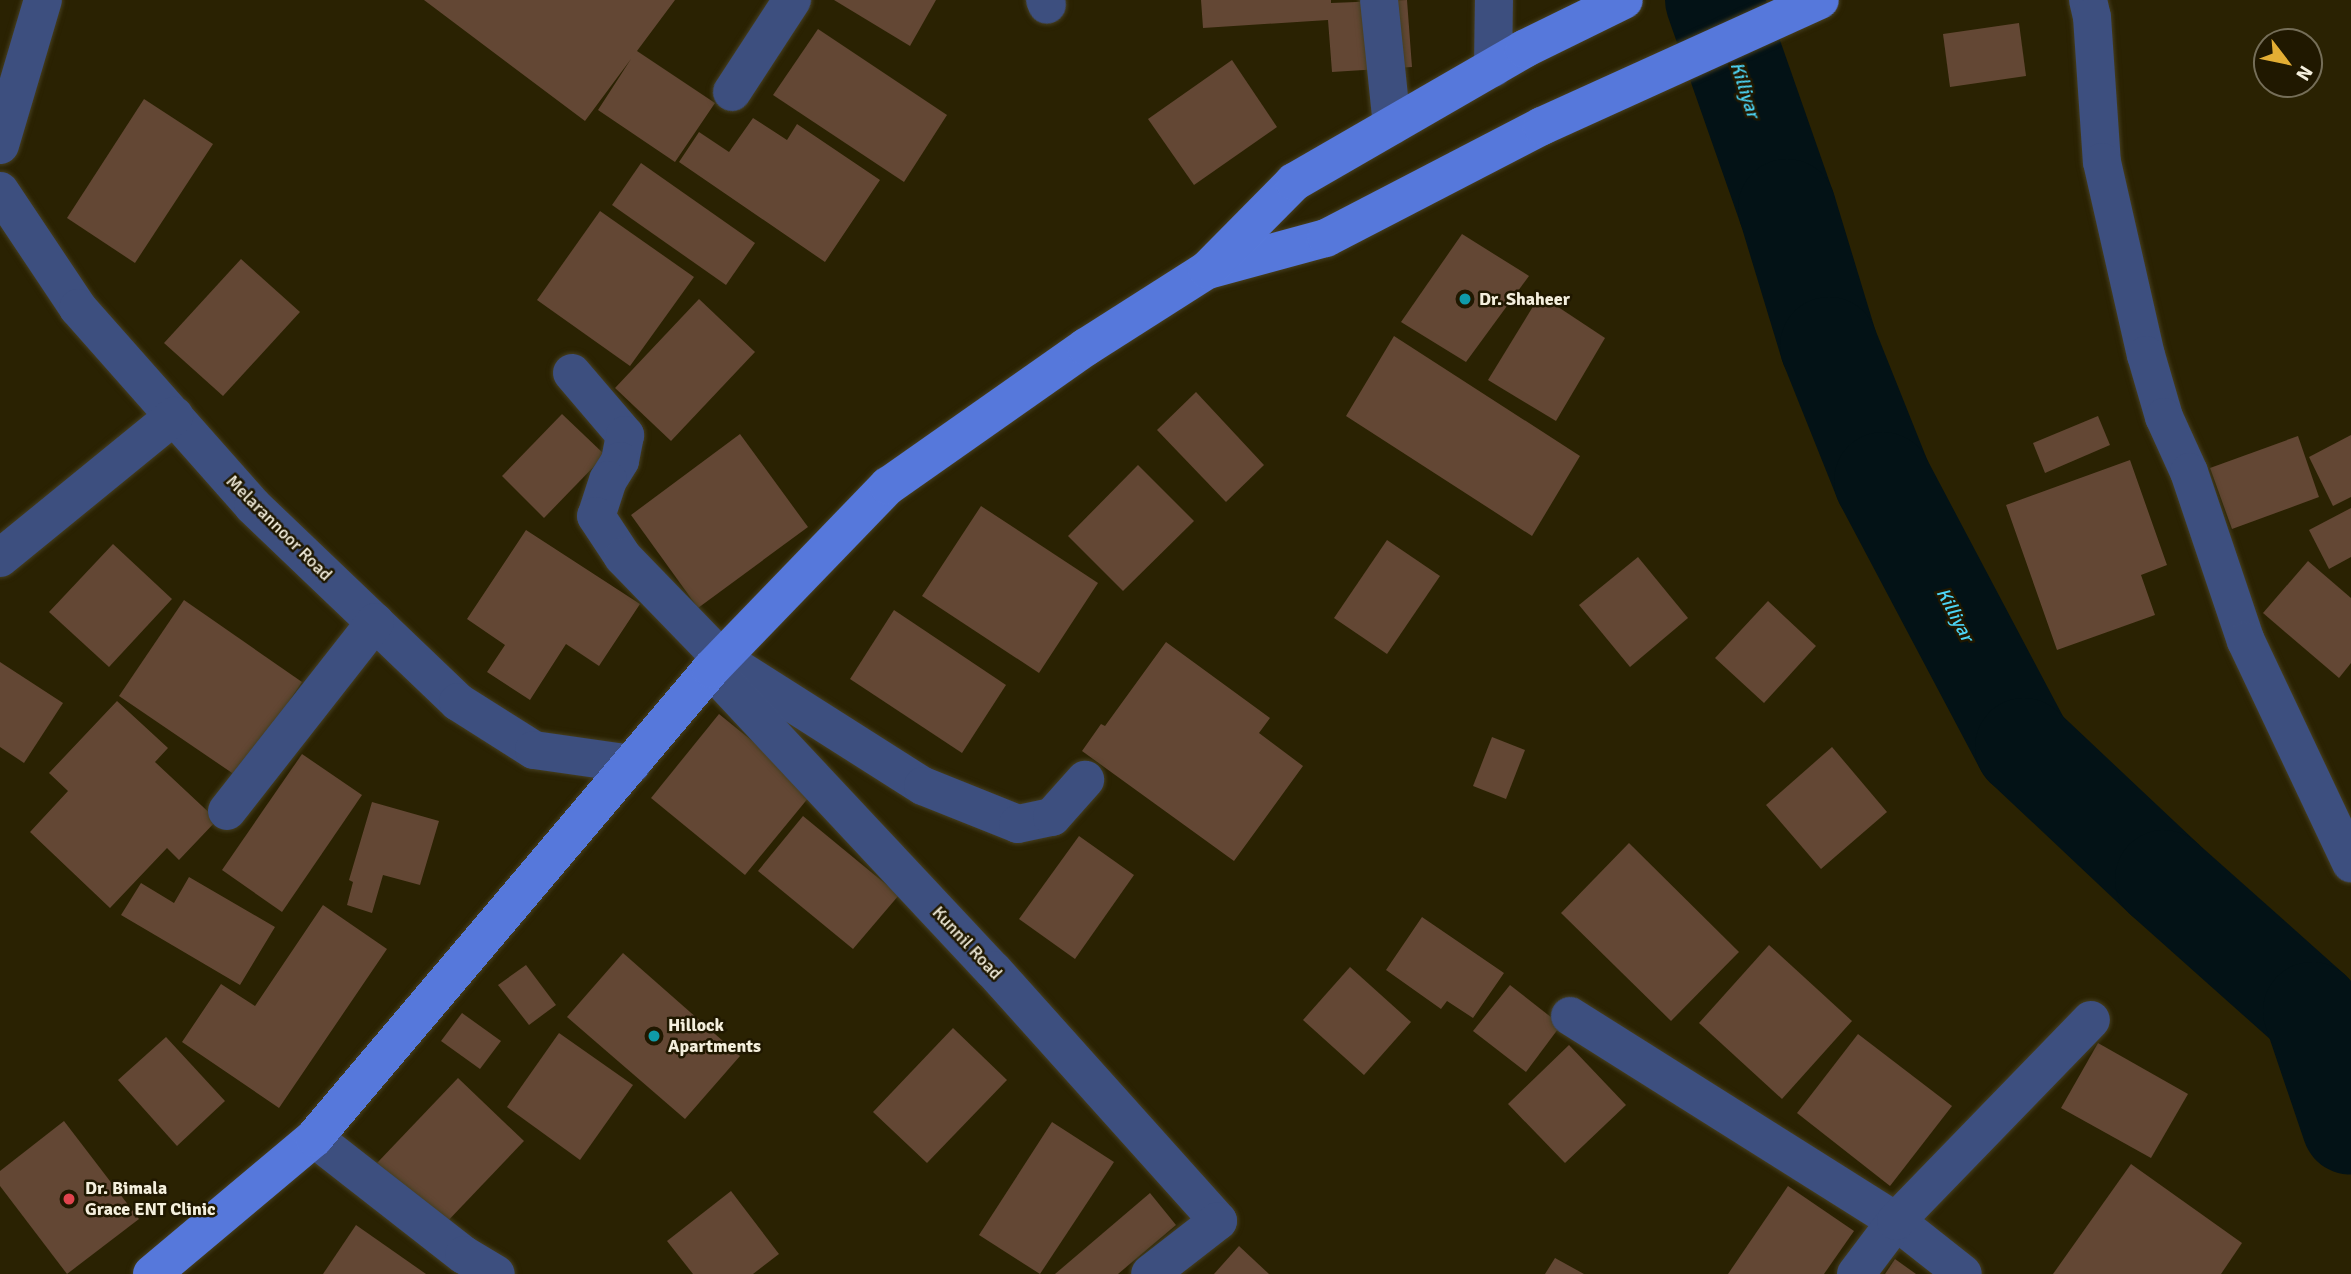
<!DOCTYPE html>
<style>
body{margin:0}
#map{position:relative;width:2351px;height:1274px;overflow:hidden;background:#2a2202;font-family:Signika,sans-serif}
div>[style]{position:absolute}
.river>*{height:98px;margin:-49px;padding:0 49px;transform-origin:49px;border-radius:49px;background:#031216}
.building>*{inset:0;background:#634734}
.roads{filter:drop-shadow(0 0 2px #463f21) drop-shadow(0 0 2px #463f21)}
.minor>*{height:38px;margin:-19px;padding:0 19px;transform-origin:19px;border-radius:19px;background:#3d4f7f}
.major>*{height:38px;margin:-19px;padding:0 19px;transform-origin:19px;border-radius:19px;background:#5678db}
.dots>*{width:19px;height:19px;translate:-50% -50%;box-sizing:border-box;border:4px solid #201800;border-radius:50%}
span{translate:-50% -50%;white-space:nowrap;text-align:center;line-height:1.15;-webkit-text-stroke:5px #201800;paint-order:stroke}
.poi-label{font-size:18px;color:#f4efdd;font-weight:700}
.left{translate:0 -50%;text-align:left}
.street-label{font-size:18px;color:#f4efdd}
.water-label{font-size:19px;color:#4dd4f4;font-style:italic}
.north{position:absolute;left:2253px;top:28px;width:70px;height:70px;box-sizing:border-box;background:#201800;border:2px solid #756e58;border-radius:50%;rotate:122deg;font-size:19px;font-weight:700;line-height:28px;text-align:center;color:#f4efdd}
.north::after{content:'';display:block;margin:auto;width:24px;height:32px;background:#e3ae34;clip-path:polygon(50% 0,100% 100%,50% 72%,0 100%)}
</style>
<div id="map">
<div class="river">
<div style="left:1714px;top:0;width:220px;rotate:70.7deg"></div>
<div style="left:1787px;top:208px;width:144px;rotate:73.1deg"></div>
<div style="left:1829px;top:346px;width:145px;rotate:68.2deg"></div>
<div style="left:1883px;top:481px;width:301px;rotate:62.1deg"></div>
<div style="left:2024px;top:747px;width:192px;rotate:43.3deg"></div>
<div style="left:2164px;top:879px;width:198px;rotate:41.7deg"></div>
<div style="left:2312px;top:1011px;width:121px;rotate:71.3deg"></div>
</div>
<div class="building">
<div style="clip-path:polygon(424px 0,675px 0,637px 51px,715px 103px,675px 162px,598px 110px,631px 59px,585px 121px)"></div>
<div style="clip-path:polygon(834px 0,936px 0,910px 46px)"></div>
<div style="clip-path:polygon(1201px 0,1331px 0,1331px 3px,1407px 0,1412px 67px,1332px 72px,1328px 20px,1203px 28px)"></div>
<div style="clip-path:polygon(2019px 23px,2026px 76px,1950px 87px,1943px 34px)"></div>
<div style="clip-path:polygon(818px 29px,947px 115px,904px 182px,773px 95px)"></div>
<div style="clip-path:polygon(1232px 60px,1277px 127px,1194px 185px,1148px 119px)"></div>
<div style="clip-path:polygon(144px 99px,213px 144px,135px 263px,67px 218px)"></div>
<div style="clip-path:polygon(753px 118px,787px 140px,797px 124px,880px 180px,825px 262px,679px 162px,699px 132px,729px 152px)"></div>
<div style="clip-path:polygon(641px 163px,755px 243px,726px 285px,612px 205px)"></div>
<div style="clip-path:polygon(600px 211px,694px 277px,630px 366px,537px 300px)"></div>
<div style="clip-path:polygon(1462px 234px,1529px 276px,1466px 362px,1401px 322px)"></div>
<div style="clip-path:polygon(241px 259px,300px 312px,223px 396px,164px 343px)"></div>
<div style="clip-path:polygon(1540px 295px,1605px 338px,1556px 421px,1488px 380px)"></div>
<div style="clip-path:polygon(699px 299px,755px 352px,671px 441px,615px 388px)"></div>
<div style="clip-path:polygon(1394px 336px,1580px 456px,1532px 536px,1346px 416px)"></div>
<div style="clip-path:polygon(1196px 392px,1264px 465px,1226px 502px,1157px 430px)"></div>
<div style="clip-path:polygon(562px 414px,605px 455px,544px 518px,502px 476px)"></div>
<div style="clip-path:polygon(2098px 416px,2110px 445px,2045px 473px,2033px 443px)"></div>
<div style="clip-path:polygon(740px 434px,808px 527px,698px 608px,631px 515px)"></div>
<div style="clip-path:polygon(2351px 435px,2351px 497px,2333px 506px,2309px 457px)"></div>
<div style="clip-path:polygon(2298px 436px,2319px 497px,2232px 529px,2210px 468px)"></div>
<div style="clip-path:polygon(2130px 460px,2167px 565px,2141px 575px,2155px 615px,2057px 650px,2006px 505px)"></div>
<div style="clip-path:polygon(1138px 465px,1194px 521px,1123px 591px,1068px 536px)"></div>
<div style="clip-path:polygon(981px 506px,1098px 583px,1039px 673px,922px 596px)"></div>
<div style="clip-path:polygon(2351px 508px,2351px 557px,2329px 569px,2309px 530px)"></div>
<div style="clip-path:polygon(526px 530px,640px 604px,599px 666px,566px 644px,530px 700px,487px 672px,505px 645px,467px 619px)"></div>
<div style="clip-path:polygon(1387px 540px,1440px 576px,1387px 654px,1334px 618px)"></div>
<div style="clip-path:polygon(113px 544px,172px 599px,109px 667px,49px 612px)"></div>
<div style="clip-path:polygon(1638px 557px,1688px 618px,1630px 667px,1579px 605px)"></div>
<div style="clip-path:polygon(2308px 561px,2351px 598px,2351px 663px,2339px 678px,2263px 613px)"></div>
<div style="clip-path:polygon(184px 600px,302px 682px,238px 777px,119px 696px)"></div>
<div style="clip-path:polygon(1768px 601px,1816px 646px,1764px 703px,1715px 658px)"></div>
<div style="clip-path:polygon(894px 610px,1006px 685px,962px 753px,850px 679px)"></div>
<div style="clip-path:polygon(1166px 642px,1270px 718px,1259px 733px,1303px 766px,1234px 861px,1082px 751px,1101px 724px,1105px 726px)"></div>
<div style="clip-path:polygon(0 662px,63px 703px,24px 763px,0 747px)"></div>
<div style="clip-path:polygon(117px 701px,168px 748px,155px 762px,217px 820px,179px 860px,167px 848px,110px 908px,30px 832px,68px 791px,49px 773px)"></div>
<div style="clip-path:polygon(719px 714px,814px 791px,745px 875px,651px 798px)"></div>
<div style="clip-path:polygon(1492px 737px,1525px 750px,1506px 799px,1473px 786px)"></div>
<div style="clip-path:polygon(1832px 747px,1887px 812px,1821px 869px,1766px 805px)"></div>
<div style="clip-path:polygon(302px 754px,362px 795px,282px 912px,222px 870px)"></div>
<div style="clip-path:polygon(372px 802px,439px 821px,420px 885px,383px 875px,372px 913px,347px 905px,353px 882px,349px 880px)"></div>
<div style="clip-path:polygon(803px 816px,899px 895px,853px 949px,758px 871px)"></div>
<div style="clip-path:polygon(1079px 836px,1134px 875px,1075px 959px,1019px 919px)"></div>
<div style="clip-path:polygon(1629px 843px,1739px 952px,1671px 1021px,1561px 913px)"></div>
<div style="clip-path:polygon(189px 877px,275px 927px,240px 985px,121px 915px,141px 883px,174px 903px)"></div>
<div style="clip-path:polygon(323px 905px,387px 949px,279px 1108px,182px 1042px,221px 984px,255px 1006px)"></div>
<div style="clip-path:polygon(1422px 917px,1504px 973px,1473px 1018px,1447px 1001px,1441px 1009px,1386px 970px)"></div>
<div style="clip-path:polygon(1769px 945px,1852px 1021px,1782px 1099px,1699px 1023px)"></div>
<div style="clip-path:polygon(623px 953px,740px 1056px,685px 1119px,567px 1017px)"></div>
<div style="clip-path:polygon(526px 965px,556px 1005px,529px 1025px,498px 985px)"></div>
<div style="clip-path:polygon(1350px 967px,1411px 1022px,1364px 1075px,1303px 1020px)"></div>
<div style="clip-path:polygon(1510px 985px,1561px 1025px,1526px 1072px,1473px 1031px)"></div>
<div style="clip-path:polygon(462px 1013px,501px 1041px,480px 1069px,441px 1041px)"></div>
<div style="clip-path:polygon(953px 1028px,1007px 1080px,927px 1163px,873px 1112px)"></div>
<div style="clip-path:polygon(559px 1033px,633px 1085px,580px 1160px,507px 1107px)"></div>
<div style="clip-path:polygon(1858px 1034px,1952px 1106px,1890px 1186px,1797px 1113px)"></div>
<div style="clip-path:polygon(166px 1037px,225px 1101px,177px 1146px,118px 1080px)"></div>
<div style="clip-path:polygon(2098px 1043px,2188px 1094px,2151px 1158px,2061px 1108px)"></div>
<div style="clip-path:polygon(1569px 1045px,1626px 1105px,1565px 1163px,1508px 1104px)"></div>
<div style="clip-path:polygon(458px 1078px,524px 1141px,443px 1226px,377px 1163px)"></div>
<div style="clip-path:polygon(64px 1121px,139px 1219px,67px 1274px,0 1186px,0 1171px)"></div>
<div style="clip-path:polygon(1052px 1122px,1114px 1162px,1040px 1274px,979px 1235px)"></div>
<div style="clip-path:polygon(2131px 1164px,2242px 1243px,2221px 1274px,2053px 1274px)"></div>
<div style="clip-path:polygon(1788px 1186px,1854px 1231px,1824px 1274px,1728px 1274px)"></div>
<div style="clip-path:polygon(731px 1191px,779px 1254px,753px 1274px,693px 1274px,667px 1241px)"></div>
<div style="clip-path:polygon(1150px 1193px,1176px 1225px,1118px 1274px,1055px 1274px)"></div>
<div style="clip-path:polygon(356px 1225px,426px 1274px,323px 1274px)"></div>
<div style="clip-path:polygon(1239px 1246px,1269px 1274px,1214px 1274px)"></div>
<div style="clip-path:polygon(1555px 1258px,1584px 1274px,1545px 1274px)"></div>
<div style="clip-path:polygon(1895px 1259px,1916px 1274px,1885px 1274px)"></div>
</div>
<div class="roads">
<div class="minor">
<div style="left:1045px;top:0;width:5px;rotate:68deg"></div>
<div style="left:1379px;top:0;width:126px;rotate:84.1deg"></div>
<div style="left:2088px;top:0;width:17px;rotate:77deg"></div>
<div style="left:2092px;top:17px;width:145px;rotate:86.1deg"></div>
<div style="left:2102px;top:162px;width:198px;rotate:77.2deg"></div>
<div style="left:2146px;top:355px;width:65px;rotate:73.8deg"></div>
<div style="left:2164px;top:417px;width:60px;rotate:65.6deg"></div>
<div style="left:2189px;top:472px;width:178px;rotate:71.4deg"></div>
<div style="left:2246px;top:641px;width:246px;rotate:64.7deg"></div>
<div style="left:1493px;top:68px;width:68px;rotate:-89.2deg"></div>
<div style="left:732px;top:92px;width:110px;rotate:-56.9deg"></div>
<div style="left:0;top:145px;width:151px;rotate:-73.5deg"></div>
<div style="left:0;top:191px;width:141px;rotate:56.3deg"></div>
<div style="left:78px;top:308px;width:264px;rotate:48.5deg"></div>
<div style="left:253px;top:506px;width:284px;rotate:43.7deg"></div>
<div style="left:458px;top:702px;width:90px;rotate:32.3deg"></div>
<div style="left:534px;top:750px;width:99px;rotate:8.1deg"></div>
<div style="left:572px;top:373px;width:82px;rotate:49.5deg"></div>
<div style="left:625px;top:435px;width:26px;rotate:101deg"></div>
<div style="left:620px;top:461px;width:22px;rotate:122deg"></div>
<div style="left:608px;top:480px;width:38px;rotate:108deg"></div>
<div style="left:596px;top:516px;width:49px;rotate:56.6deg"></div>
<div style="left:623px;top:557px;width:141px;rotate:45.9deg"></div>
<div style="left:721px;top:658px;width:239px;rotate:32.4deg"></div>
<div style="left:923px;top:786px;width:102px;rotate:21.8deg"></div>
<div style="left:1018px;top:824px;width:35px;rotate:-12deg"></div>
<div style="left:1052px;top:817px;width:50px;rotate:-48.3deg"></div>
<div style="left:0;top:558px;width:225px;rotate:-39.2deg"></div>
<div style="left:711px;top:669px;width:412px;rotate:46.9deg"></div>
<div style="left:993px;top:970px;width:337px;rotate:48.1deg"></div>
<div style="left:1218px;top:1221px;width:86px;rotate:142.1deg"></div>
<div style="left:227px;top:811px;width:240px;rotate:-51.9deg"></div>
<div style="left:1570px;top:1016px;width:385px;rotate:32.2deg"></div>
<div style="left:1896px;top:1221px;width:85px;rotate:38.3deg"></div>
<div style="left:314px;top:1138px;width:190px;rotate:38deg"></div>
<div style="left:464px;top:1255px;width:37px;rotate:31deg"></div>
<div style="left:1856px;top:1274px;width:66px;rotate:-53deg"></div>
<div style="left:1896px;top:1221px;width:280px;rotate:-45.9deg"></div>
</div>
<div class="major">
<div style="left:1208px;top:270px;width:122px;rotate:-15.2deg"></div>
<div style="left:1326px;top:238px;width:243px;rotate:-27.4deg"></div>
<div style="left:1542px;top:126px;width:305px;rotate:-24.4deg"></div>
<div style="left:152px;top:1274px;width:212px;rotate:-40deg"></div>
<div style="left:314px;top:1138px;width:614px;rotate:-49.75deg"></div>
<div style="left:711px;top:669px;width:255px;rotate:-46deg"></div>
<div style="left:888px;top:486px;width:242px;rotate:-35.1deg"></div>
<div style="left:1086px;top:347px;width:143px;rotate:-32.5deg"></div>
<div style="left:1207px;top:270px;width:124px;rotate:-45.3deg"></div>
<div style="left:1294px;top:182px;width:266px;rotate:-30deg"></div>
<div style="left:1524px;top:49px;width:111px;rotate:-26.1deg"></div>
</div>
</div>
<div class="dots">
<div style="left:1465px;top:299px;background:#0f9aa8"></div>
<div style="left:654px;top:1036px;background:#0f9aa8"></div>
<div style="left:69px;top:1199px;background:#e0444e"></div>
</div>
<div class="poi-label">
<span class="left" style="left:1479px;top:299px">Dr. Shaheer</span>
<span class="left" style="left:668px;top:1036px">Hillock<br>Apartments</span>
<span class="left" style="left:85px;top:1199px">Dr. Bimala<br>Grace ENT Clinic</span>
</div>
<div class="street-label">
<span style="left:279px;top:528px;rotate:45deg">Melarannoor Road</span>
<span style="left:967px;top:943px;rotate:47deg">Kunnil Road</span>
</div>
<div class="water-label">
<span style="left:1744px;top:90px;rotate:72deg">Killiyar</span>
<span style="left:1954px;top:615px;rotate:62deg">Killiyar</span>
</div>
<div class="north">N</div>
</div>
